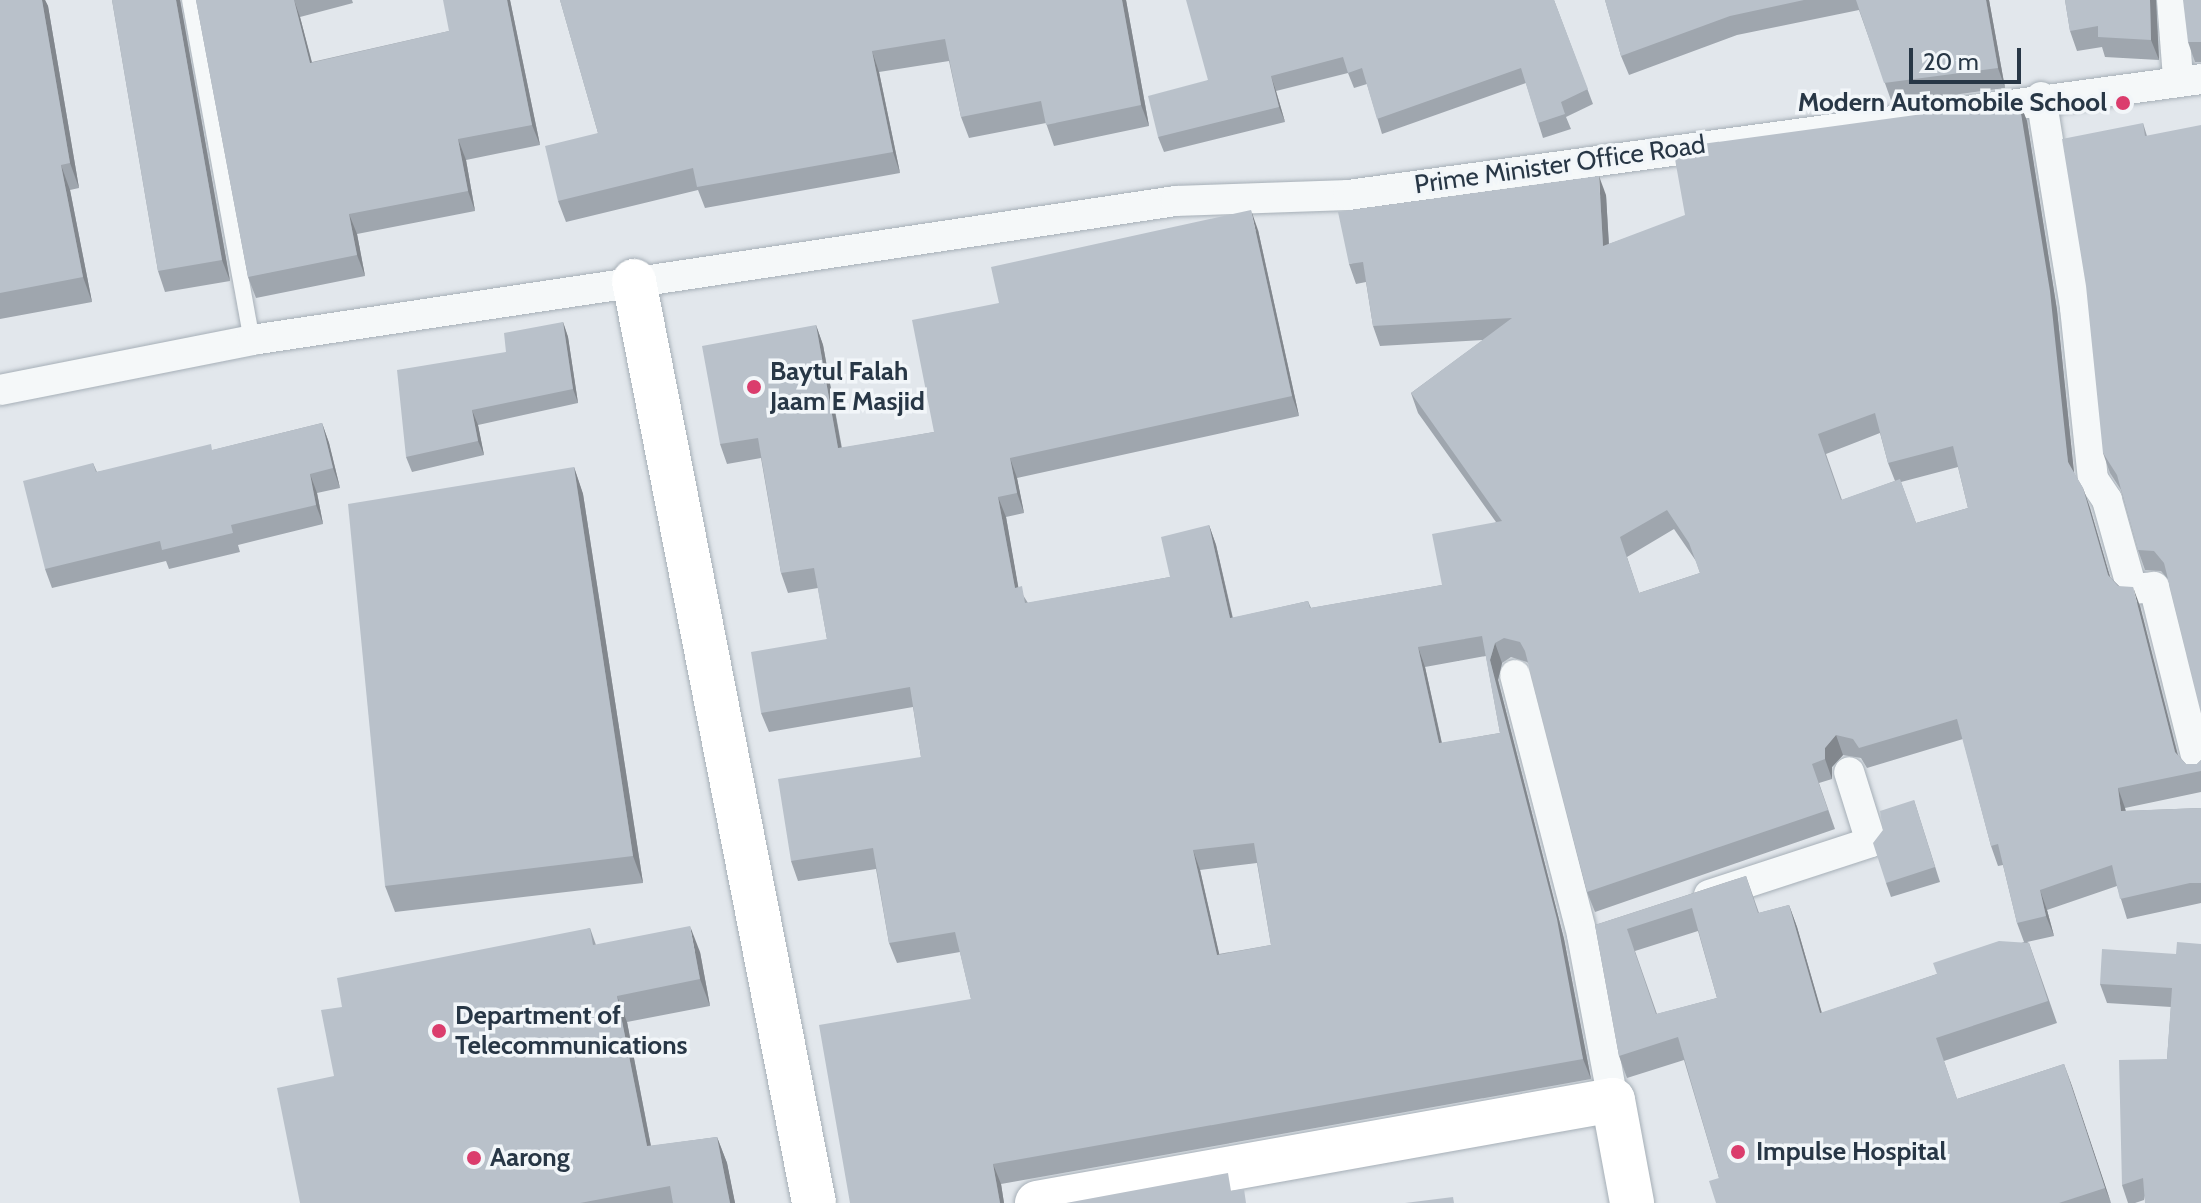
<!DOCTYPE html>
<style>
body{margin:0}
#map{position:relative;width:2201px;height:1203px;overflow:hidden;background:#e2e7ec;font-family:Cabin,sans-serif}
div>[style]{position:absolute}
.roads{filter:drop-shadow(0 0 2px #a6afb7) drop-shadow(0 0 2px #a6afb7)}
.lane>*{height:16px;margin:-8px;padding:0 8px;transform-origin:8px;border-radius:8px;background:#f5f8f9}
.street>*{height:30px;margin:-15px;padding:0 15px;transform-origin:15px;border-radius:15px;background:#f5f8f9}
.secondary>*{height:44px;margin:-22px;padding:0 22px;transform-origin:22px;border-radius:22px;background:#fff}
.wall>*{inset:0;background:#9fa6ae}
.shaded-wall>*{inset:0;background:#82878d}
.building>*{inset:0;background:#b9c1ca}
.dots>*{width:22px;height:22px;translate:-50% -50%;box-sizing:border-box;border:4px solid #f2f6f9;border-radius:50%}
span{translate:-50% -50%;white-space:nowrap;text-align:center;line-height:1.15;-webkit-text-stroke:7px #f2f6f9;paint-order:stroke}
.poi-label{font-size:26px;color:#283746;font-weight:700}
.right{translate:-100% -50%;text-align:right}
.left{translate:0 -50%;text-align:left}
.street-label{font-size:26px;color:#283746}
.scale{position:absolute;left:1909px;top:48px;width:112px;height:36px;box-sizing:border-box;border:4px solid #283746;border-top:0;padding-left:10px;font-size:24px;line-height:28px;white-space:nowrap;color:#283746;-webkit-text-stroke:6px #f2f6f9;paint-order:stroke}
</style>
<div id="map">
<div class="roads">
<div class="lane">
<div style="left:190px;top:0;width:346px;rotate:79.7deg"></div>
</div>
<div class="street">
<div style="left:2172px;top:0;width:78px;rotate:85.6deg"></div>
<div style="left:2041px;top:97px;width:214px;rotate:80.8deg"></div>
<div style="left:2075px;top:308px;width:172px;rotate:84deg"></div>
<div style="left:2093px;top:479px;width:25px;rotate:56deg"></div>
<div style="left:2107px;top:500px;width:92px;rotate:74.3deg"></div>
<div style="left:2132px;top:589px;width:22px;rotate:-5deg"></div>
<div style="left:2154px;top:587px;width:186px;rotate:76deg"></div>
<div style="left:0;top:390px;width:257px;rotate:-11.2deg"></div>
<div style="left:252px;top:340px;width:934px;rotate:-8.56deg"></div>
<div style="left:1176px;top:201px;width:172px;rotate:-2deg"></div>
<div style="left:1348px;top:195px;width:861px;rotate:-7.74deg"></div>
<div style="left:1515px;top:675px;width:268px;rotate:75.5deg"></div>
<div style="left:1582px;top:935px;width:168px;rotate:79.4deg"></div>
<div style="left:1709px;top:895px;width:170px;rotate:-18.1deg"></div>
<div style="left:1871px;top:842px;width:73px;rotate:-107.4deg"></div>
</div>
<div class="secondary">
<div style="left:634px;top:281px;width:939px;rotate:78.95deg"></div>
<div style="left:1037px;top:1203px;width:585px;rotate:-10.14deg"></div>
<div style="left:1613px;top:1100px;width:105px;rotate:79.5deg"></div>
</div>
</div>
<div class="wall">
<div style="clip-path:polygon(0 0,45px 0,48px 6px,79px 188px,70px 190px,92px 302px,0 319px)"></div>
<div style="clip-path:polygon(112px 0,180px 0,230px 281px,165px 292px,158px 271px)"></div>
<div style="clip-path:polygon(196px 0,352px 0,353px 3px,300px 17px,312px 62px,449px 31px,510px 0,540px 145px,466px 160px,475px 211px,357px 234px,365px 276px,256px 298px,248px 277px)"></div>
<div style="clip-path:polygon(560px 0,1126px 0,1149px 126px,1054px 146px,1046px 123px,969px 138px,961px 117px,949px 61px,879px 72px,900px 173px,705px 208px,698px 190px,566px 222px,558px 201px,598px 133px)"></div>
<div style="clip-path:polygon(1554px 0,1593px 104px,1566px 117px,1571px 129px,1543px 138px,1526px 83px,1382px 134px,1367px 84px,1354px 88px,1348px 73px,1276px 91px,1285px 122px,1164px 152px,1158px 137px,1208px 80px)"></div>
<div style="clip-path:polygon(1605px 0,1990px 0,1989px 0,2005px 88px,1892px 103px,1859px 10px,1737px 35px,1629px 75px,1621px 56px)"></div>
<div style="clip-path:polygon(2065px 0,2156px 0,2159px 60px,2105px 57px,2102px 47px,2077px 51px,2070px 31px)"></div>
<div style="clip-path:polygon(2201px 0,2201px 62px,2195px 62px,2188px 42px)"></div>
<div style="clip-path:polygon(evenodd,2019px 101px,2027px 121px,2057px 310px,2074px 473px,2083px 488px,2090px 508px,2110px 577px,2140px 606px,2178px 755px,2186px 764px,2197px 764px,2201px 760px,2201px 792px,2125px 808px,2126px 811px,2201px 808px,2201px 903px,2127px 919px,2117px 886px,2047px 910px,2054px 936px,2027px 942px,2029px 943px,2057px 1023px,1944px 1061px,1957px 1099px,2064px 1064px,2111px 1203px,1716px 1203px,1719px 1178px,1684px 1060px,1627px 1078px,1619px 1056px,1595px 925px,1746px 876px,1759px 913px,1789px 905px,1797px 927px,1822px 1013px,1937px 974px,2024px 942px,2017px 923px,2003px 865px,1998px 866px,1991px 846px,1963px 739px,1867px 768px,1861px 758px,1843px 755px,1832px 767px,1832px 779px,1819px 783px,1835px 829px,1595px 912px,1587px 892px,1529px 664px,1527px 662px,1511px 657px,1502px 663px,1498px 680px,1564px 939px,1591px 1079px,1001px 1184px,1004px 1203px,850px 1203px,971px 999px,960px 952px,897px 963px,889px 943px,876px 869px,798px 881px,791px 861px,921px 757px,913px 707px,769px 732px,761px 713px,827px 639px,818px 588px,788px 593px,781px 573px,761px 458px,727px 464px,720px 444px,816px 325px,823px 345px,842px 448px,934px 432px,999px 303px,1258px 230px,1299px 416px,1017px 478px,1024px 513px,1006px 517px,1018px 587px,1028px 603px,1170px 577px,1209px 525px,1216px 545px,1233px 618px,1308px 601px,1311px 608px,1442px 585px,1496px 522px,1418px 413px,1411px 393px,1483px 340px,1380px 346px,1373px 326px,1366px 282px,1356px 284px,1349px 264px,1606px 195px,1609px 244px,2019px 101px,1880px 433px,1888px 463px,1895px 481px,1842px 500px,1826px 454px,1880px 433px,2019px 101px,1958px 467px,1968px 508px,1916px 523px,1901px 482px,1958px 467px,2019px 101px,1674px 529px,1696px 561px,1700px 573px,1639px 593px,1627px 557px,1674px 529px,2019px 101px,1486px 656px,1500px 733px,1442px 743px,1425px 667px,1486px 656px,2019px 101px,1257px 863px,1271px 945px,1219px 954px,1200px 870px,1257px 863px,2019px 101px,1698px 931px,1717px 998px,1657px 1014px,1635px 951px,1698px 931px)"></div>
<div style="clip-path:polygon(2143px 123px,2147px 136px,2168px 579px,2161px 571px,2145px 570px,2138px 550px,2121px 490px,2110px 473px,2103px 453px)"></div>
<div style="clip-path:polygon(563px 322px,568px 337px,578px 403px,478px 425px,484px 455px,412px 472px,406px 457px,506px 352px)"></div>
<div style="clip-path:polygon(322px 423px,329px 443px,340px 488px,317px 493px,323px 524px,238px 545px,240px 552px,169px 569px,166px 561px,52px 588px,45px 569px,93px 463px,97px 472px,213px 450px)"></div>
<div style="clip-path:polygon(574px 467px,583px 494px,643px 883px,395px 912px,385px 886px)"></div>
<div style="clip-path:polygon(1914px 800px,1940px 882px,1891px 897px,1886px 883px)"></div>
<div style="clip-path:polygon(590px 928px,596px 945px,700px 952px,710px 1006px,627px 1022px,651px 1146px,717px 1137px,727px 1163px,735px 1203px,300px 1203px,334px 1076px,342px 1007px)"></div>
<div style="clip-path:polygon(2201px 944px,2144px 1200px,2135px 1203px,2128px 1203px,2122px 1185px,2167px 1059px,2171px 1007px,2107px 1003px,2100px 984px)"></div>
</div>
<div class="shaded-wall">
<div style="clip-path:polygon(42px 0,45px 0,48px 6px,79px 188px,70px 163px)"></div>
<div style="clip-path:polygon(176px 0,180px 0,230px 281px,222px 260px)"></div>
<div style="clip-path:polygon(294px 0,300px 17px,317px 83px,310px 63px)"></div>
<div style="clip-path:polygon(507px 0,510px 0,540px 145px,532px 125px)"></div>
<div style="clip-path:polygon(1122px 0,1126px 0,1149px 126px,1141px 105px)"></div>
<div style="clip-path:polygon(1986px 0,1989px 0,2005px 88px,1998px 68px)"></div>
<div style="clip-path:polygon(2150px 0,2156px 0,2159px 60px,2151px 40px)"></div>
<div style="clip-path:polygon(872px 51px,879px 72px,900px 173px,893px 152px)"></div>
<div style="clip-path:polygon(1271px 76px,1276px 91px,1285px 122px,1279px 107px)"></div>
<div style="clip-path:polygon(2019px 101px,2027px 121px,2057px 310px,2075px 482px,2068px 462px)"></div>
<div style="clip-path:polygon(458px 139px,466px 160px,475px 211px,468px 191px)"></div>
<div style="clip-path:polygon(61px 165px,70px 190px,92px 302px,83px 277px)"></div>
<div style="clip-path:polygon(1599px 176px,1606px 195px,1610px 266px,1603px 246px)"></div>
<div style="clip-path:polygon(1251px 210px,1258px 230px,1299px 416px,1292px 396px)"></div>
<div style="clip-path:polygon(349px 214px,357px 234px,365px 276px,357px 255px)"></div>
<div style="clip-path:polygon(563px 322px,568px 337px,578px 403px,573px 389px)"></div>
<div style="clip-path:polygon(816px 325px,823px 345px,845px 468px,838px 448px)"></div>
<div style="clip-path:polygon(472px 410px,478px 425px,484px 455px,478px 441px)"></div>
<div style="clip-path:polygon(322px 423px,329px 443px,340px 488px,333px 468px)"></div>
<div style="clip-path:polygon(1010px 458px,1017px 478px,1024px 513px,1017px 493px)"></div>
<div style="clip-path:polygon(574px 467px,583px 494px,643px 883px,633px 856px)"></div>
<div style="clip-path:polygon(310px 474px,317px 493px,323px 524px,316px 505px)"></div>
<div style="clip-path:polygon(2083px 488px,2090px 508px,2115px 594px,2108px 575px)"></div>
<div style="clip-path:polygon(998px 497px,1006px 517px,1022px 608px,1015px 588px)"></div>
<div style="clip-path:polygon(1209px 525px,1216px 545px,1237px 638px,1230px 618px)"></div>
<div style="clip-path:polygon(2133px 587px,2140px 606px,2182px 772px,2175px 752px)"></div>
<div style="clip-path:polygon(1495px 643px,1502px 663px,1498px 680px,1564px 939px,1591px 1079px,1583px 1059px,1490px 660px)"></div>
<div style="clip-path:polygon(1418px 647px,1425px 667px,1446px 763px,1439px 743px)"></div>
<div style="clip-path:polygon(1836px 735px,1843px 755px,1832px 767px,1832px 779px,1825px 759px,1825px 748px)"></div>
<div style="clip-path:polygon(2118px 788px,2125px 808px,2128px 831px,2121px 811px)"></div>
<div style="clip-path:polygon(1193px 850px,1200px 870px,1224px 975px,1217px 955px)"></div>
<div style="clip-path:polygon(2040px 890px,2047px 910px,2054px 936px,2046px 916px)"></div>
<div style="clip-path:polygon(1789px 905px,1797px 927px,1828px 1035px,1820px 1013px)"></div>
<div style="clip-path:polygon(690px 926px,700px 952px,710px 1006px,700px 979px)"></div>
<div style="clip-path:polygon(617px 996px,627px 1022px,656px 1173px,647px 1146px)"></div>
<div style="clip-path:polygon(2064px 1064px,2072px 1086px,2111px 1203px,2105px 1188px)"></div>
<div style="clip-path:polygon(717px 1137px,727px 1163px,735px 1203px,730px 1203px)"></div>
<div style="clip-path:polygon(993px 1164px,1001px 1184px,1004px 1203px,1000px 1203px)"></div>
</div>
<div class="building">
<div style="clip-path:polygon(0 0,42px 0,70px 163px,61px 165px,83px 277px,0 293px)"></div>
<div style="clip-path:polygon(112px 0,176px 0,222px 260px,158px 271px)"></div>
<div style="clip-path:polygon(196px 0,294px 0,310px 63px,449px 31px,443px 0,507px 0,532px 125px,458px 139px,468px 191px,349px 214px,357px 255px,248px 277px)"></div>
<div style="clip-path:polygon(560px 0,1122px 0,1141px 105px,1046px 125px,1041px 101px,961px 117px,945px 39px,872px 51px,893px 152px,697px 187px,693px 168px,558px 201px,545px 146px,598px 133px)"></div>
<div style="clip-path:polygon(1186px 0,1554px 0,1588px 89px,1561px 102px,1565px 114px,1538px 123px,1521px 68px,1377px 119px,1362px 68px,1348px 73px,1343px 57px,1271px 76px,1279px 107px,1158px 137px,1148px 96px,1208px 80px)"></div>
<div style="clip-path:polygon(1605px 0,1804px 0,1730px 16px,1621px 56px)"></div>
<div style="clip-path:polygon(1856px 0,1986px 0,1998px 68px,1884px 83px)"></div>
<div style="clip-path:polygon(2065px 0,2150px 0,2151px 40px,2098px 37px,2098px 26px,2070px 31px)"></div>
<div style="clip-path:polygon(2183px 0,2201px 0,2201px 42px,2188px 42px)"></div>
<div style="clip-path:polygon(evenodd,2019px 101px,2050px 291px,2068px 462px,2083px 488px,2108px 575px,2118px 586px,2133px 587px,2175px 752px,2186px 764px,2197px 764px,2201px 760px,2201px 771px,2118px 788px,2121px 811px,2201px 808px,2201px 883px,2190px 883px,2120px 899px,2112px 865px,2040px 890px,2046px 916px,2017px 923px,1998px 844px,1991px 846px,1957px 719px,1859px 748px,1853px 739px,1836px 735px,1825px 748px,1825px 759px,1812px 764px,1828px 810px,1587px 892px,1525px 651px,1520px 642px,1504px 638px,1495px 643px,1490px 660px,1557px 919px,1583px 1059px,993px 1164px,1000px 1203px,850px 1203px,819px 1025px,971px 999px,955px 932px,889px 943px,873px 848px,791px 861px,778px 779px,921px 757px,910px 687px,761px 713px,751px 652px,827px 639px,814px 568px,781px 573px,758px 438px,720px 444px,702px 346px,816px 325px,838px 448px,934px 432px,912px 320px,999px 303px,991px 267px,1251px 210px,1292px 396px,1010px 458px,1017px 493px,998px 497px,1015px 588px,1022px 586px,1025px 603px,1170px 577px,1161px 537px,1209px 525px,1230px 618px,1308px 601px,1310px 608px,1442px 585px,1432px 534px,1502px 521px,1411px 393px,1512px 318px,1373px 326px,1363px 262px,1349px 264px,1338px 212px,1599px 176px,1603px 246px,1685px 215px,1673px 148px,2019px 101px,1875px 413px,1888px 463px,1953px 446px,1968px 508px,1916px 523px,1900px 479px,1841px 500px,1818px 434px,1875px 413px,2019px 101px,1667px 510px,1689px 543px,1700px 573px,1639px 593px,1620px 537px,1667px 510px,2019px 101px,1482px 636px,1500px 733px,1439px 743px,1418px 647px,1482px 636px,2019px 101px,1254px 843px,1271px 945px,1217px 955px,1193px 850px,1254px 843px)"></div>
<div style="clip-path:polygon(2143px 123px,2145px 136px,2201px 125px,2201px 710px,2164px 563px,2154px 551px,2138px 550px,2117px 475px,2103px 453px,2086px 286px,2062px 139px)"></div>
<div style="clip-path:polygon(563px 322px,573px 389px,472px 410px,478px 441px,406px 457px,397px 370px,506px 352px,504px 333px)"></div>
<div style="clip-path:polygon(322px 423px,333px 468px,310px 474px,316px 505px,231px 525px,233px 533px,162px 550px,160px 541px,45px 569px,23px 481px,93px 463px,96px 472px,211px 444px,212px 450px)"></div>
<div style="clip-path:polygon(574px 467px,633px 856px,385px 886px,348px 504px)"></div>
<div style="clip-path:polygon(1914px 800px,1935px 867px,1886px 883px,1873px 843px,1883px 830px,1880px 811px)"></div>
<div style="clip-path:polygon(evenodd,1746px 876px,1758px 913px,1789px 905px,1820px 1013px,1937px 974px,1933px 963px,1999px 941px,2029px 943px,2048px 1001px,1936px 1038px,1957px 1099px,2064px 1064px,2105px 1188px,2059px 1203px,1716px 1203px,1709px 1181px,1719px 1178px,1678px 1037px,1619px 1056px,1595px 925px,1746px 876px,1692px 908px,1717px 998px,1656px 1014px,1627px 929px,1692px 908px)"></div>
<div style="clip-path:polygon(690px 926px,700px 979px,617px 996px,647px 1146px,717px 1137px,730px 1203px,673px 1203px,670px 1186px,580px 1203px,300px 1203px,277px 1088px,334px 1076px,321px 1010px,342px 1007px,337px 978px,590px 928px,593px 945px)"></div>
<div style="clip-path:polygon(2177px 942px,2201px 944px,2201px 1203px,2145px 1203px,2143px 1178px,2122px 1185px,2119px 1060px,2167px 1059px,2172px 988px,2100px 984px,2102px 949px,2176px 954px)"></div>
<div style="clip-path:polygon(1228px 1173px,1231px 1191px,1244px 1189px,1246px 1203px,1066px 1203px)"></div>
<div style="clip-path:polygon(1453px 1197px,1454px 1203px,1405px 1203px)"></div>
</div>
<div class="dots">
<div style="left:2123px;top:103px;background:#db3d6d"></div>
<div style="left:754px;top:387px;background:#db3d6d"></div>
<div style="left:439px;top:1031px;background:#db3d6d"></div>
<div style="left:1738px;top:1152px;background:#db3d6d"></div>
<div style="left:474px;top:1158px;background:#db3d6d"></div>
</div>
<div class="poi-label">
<span class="right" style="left:2107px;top:103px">Modern Automobile School</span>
<span class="left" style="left:770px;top:387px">Baytul Falah<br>Jaam E Masjid</span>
<span class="left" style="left:455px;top:1031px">Department of<br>Telecommunications</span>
<span class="left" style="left:1756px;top:1152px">Impulse Hospital</span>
<span class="left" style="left:490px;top:1158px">Aarong</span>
</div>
<div class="street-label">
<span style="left:1560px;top:165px;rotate:-8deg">Prime Minister Office Road</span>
</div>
<div class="scale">20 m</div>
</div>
